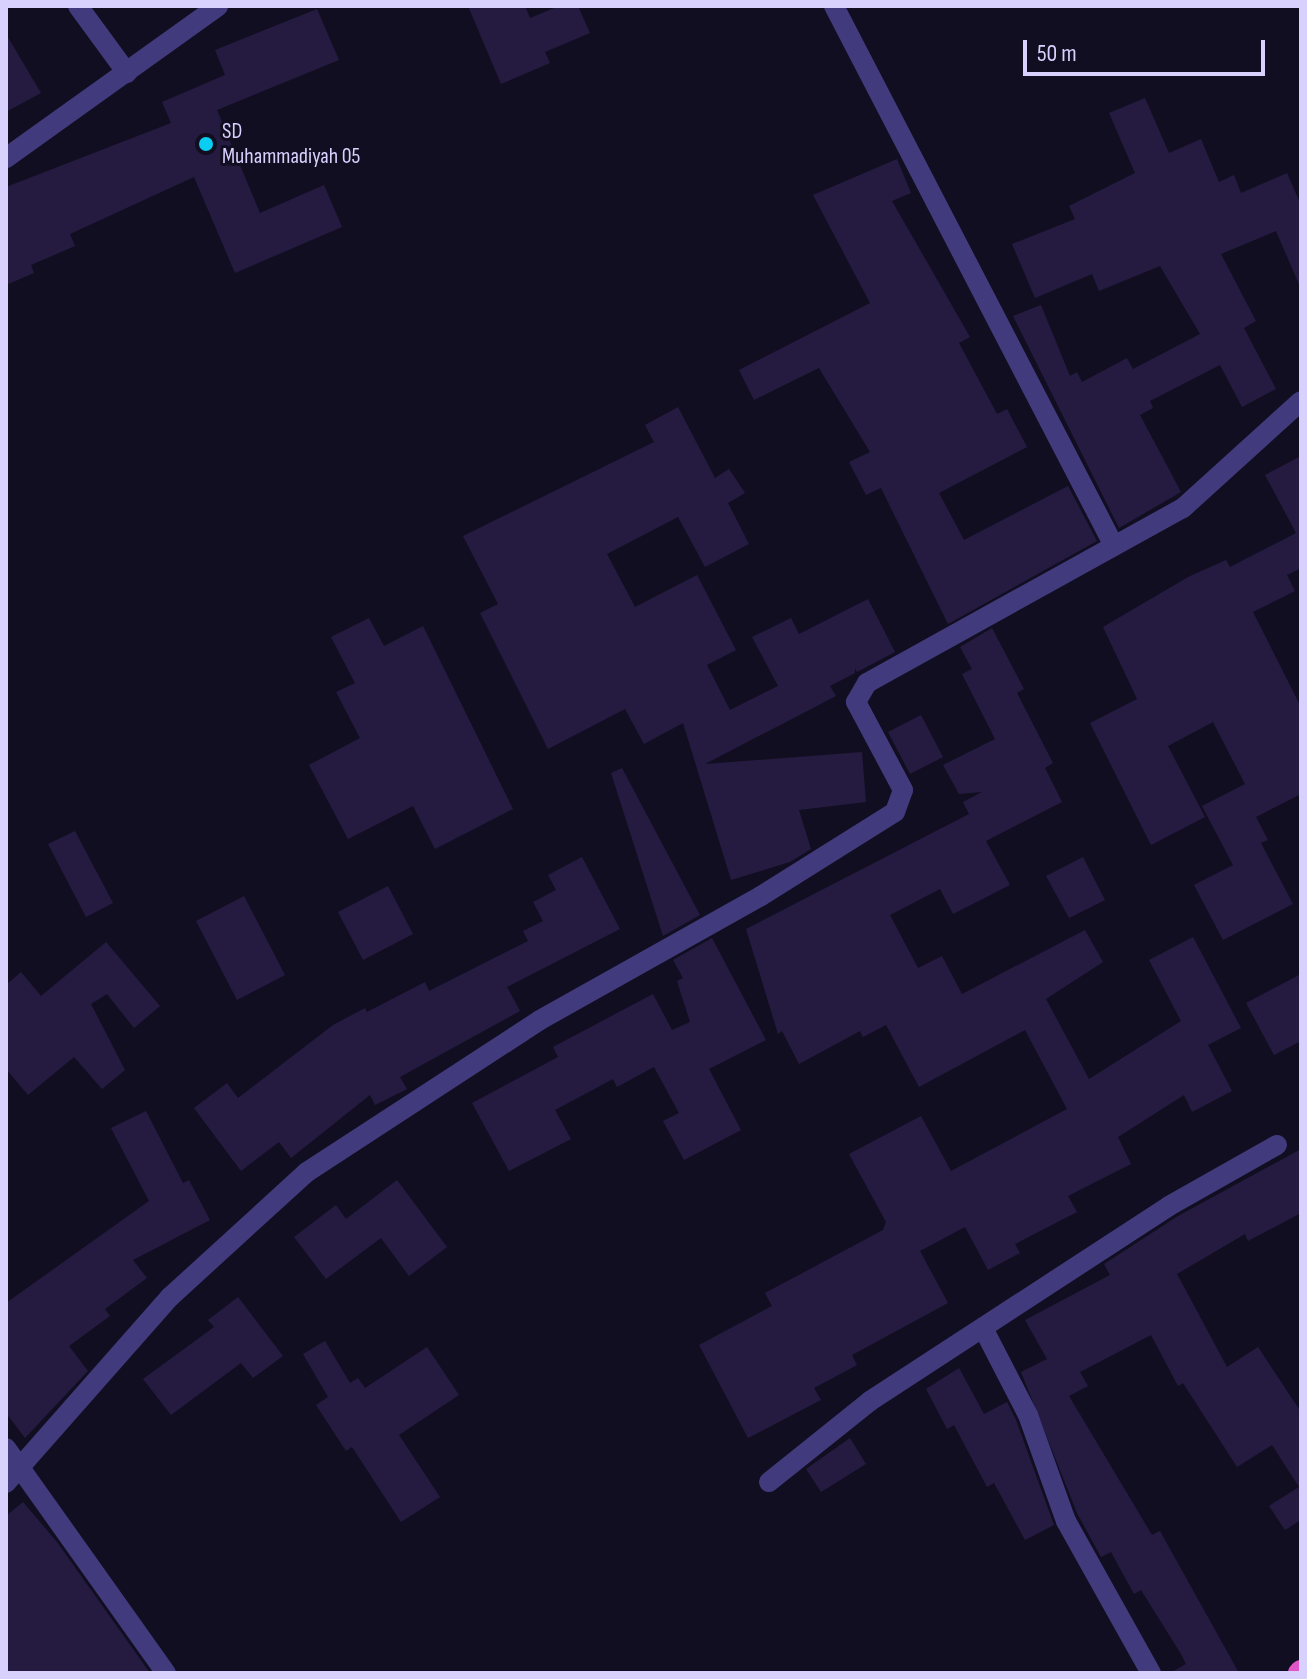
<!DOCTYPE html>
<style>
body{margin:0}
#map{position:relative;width:1307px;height:1679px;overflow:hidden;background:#120e21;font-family:"Sofia Sans Condensed",sans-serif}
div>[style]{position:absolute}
.building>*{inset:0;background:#251b41}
.minor>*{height:20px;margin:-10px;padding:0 10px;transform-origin:10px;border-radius:10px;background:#413b7e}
.trunk>*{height:22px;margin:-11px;padding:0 11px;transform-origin:11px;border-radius:11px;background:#e056c8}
.dots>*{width:22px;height:22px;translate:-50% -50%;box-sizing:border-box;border:4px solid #120e21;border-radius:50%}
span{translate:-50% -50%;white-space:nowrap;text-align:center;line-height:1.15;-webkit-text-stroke:6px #120e21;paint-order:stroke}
.poi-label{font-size:22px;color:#d8d0fd}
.left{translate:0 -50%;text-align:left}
.frame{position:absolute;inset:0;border:8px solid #d8d0fd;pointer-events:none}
.scale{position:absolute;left:1023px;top:40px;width:242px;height:36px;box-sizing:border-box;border:4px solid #d8d0fd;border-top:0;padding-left:10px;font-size:24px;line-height:28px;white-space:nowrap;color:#d8d0fd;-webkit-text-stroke:6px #120e21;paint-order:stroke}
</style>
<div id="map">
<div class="building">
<div style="clip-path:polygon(468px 6px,525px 6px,530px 18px,559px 6px,578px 6px,590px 33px,545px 52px,550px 63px,501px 84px)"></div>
<div style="clip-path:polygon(317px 9px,339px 60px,217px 110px,260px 213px,324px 185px,342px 227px,235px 273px,194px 177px,70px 234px,75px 246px,31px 265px,34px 273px,6px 285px,6px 187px,171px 123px,162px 102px,225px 75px,215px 50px)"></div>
<div style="clip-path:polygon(6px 34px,41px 93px,6px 112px)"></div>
<div style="clip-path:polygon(1145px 98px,1169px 153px,1201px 139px,1219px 182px,1234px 175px,1241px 193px,1287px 173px,1301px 205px,1301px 289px,1276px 231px,1221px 254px,1256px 321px,1244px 328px,1276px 389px,1242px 407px,1220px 365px,1150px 401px,1153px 408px,1140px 415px,1181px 492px,1119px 528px,1013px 316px,1041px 305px,1070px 376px,1077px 372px,1082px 382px,1127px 358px,1133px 369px,1200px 334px,1160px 266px,1099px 291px,1092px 274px,1035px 298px,1012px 244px,1075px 219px,1069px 206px,1135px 173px,1109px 113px)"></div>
<div style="clip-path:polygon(897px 159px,911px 193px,892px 201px,970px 337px,959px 343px,997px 414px,1007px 409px,1027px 447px,939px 493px,964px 540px,1068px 486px,1097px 541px,948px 624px,881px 488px,866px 495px,849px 462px,870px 452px,819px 368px,754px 400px,739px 370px,870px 303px,813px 195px)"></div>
<div style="clip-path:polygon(678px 407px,715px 478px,729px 469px,745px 493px,728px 503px,749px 544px,705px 567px,678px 517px,607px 554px,635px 607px,697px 575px,736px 650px,707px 665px,730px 710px,778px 686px,752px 637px,791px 618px,799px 634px,868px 599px,895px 652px,857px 672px,855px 668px,855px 673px,830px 686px,836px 696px,705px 764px,862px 752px,866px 802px,799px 810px,811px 849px,790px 862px,731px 880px,683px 723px,644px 744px,625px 709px,548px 749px,480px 613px,498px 604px,463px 536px,654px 442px,645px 425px)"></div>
<div style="clip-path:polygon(1301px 456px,1301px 568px,1287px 575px,1295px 591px,1253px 612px,1301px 707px,1301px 794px,1256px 817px,1268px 840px,1261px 843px,1293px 904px,1223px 940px,1194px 885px,1233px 865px,1202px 806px,1245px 784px,1213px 722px,1168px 746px,1205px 817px,1151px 845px,1090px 723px,1137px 699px,1103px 627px,1188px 577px,1226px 560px,1230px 567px,1296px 533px,1265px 475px)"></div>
<div style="clip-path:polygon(369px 618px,384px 646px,423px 626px,513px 809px,435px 849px,413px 806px,348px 839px,309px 765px,360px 738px,336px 692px,355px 683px,331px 637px)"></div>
<div style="clip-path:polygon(992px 628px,1024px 689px,1017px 693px,1053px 763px,1045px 768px,1062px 802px,986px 841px,1010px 885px,953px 914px,940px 889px,890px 915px,918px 968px,942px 956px,962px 994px,1085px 930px,1103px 962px,1046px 999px,1089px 1079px,1181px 1021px,1149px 960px,1193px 937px,1241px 1028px,1208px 1045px,1232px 1091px,1192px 1112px,1184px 1095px,1118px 1137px,1131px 1164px,1068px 1196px,1077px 1212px,1015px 1244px,1020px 1253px,988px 1270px,965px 1227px,920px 1251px,948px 1303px,852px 1355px,857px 1365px,814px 1388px,821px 1400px,748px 1438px,699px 1345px,772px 1306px,765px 1293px,883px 1230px,886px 1222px,849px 1154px,921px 1116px,951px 1171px,1067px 1109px,1025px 1030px,919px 1087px,886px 1025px,863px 1037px,860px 1031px,799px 1064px,782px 1031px,778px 1034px,746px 929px,969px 814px,963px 802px,982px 792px,959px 794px,943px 765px,995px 739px,962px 674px,972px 669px,960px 647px)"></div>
<div style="clip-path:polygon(921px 715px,943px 757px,910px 774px,888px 732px)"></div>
<div style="clip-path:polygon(622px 768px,700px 915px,663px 936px,611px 773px)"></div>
<div style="clip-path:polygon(75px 831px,113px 903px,86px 917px,48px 844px)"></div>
<div style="clip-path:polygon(582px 857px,620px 929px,507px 987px,520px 1011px,400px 1077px,407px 1089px,375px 1105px,370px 1095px,291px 1158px,279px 1142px,241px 1171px,194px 1108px,227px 1083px,238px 1098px,333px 1025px,365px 1008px,367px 1012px,425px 982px,429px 991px,528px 941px,523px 931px,543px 921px,533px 902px,556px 890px,548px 875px)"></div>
<div style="clip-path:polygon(1083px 857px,1105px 900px,1069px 918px,1046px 876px)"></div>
<div style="clip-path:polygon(388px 886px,413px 934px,363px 960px,338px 912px)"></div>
<div style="clip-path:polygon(244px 896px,285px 975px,237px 1000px,196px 921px)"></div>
<div style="clip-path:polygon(712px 938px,766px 1040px,709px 1069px,741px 1130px,684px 1160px,663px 1121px,679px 1113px,654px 1067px,617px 1087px,613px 1079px,555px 1110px,571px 1139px,509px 1171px,472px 1103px,558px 1057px,553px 1047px,653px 994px,672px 1030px,690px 1022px,677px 981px,683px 978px,673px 960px)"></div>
<div style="clip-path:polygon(106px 942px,160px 1006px,134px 1028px,107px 994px,91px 1004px,125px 1070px,102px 1089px,74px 1057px,28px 1095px,6px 1069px,6px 985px,21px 972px,41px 996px)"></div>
<div style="clip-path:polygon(1301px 974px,1301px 1041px,1274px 1055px,1246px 1003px)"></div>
<div style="clip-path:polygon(146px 1111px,183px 1183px,189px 1180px,210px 1220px,133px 1260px,147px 1278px,105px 1309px,110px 1316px,69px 1346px,88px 1371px,25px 1438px,6px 1413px,6px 1303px,149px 1201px,111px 1128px)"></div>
<div style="clip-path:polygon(1301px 1149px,1301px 1213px,1248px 1241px,1245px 1234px,1177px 1274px,1227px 1367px,1258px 1347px,1301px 1412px,1301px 1520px,1285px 1530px,1269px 1506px,1299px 1487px,1272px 1445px,1237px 1467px,1183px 1383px,1178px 1386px,1151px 1335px,1080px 1372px,1088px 1386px,1069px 1396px,1152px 1535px,1160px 1531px,1239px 1673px,1170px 1673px,1186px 1664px,1181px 1654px,1141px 1590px,1134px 1594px,1111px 1552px,1101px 1557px,1077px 1513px,1021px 1372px,1047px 1359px,1025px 1320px,1110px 1275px,1104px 1264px,1178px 1216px)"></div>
<div style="clip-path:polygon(397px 1180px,447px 1247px,409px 1276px,381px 1238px,326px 1279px,294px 1237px,336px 1205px,346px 1219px)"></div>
<div style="clip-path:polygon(238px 1297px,283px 1356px,253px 1378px,241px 1363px,171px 1415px,143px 1379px,214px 1327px,208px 1320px)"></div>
<div style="clip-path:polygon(325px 1341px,350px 1383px,358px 1378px,365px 1388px,427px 1347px,459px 1395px,399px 1435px,440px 1497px,401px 1522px,352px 1447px,346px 1451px,316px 1405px,328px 1397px,303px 1354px)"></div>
<div style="clip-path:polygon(959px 1368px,984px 1414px,1007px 1402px,1016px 1420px,1054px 1525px,1025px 1540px,994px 1483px,987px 1487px,954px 1425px,947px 1429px,926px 1389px)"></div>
<div style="clip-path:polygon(850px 1438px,866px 1464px,821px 1492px,806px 1469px)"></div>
<div style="clip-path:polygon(23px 1502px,57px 1542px,150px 1673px,6px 1673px,6px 1516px)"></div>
</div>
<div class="minor">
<div style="left:78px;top:6px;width:83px;rotate:53.8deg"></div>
<div style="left:834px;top:6px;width:608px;rotate:62.59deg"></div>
<div style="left:6px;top:158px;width:261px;rotate:-35.6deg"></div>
<div style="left:983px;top:1328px;width:98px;rotate:62.7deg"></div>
<div style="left:1028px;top:1415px;width:113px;rotate:70.3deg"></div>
<div style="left:1066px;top:1521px;width:174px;rotate:60.8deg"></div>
<div style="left:6px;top:1448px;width:276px;rotate:54.6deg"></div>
<div style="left:769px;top:1482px;width:129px;rotate:-38.7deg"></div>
<div style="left:870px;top:1401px;width:357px;rotate:-33.1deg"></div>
<div style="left:1169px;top:1206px;width:124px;rotate:-29.5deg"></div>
<div style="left:6px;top:1483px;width:248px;rotate:-48.6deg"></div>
<div style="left:170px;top:1297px;width:185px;rotate:-42.4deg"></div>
<div style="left:307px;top:1172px;width:278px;rotate:-33.1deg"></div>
<div style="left:540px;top:1020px;width:253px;rotate:-29.3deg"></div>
<div style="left:761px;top:896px;width:158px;rotate:-32.1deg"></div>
<div style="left:895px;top:812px;width:23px;rotate:-70deg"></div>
<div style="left:903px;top:790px;width:100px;rotate:-118.1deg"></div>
<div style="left:856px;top:702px;width:22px;rotate:-60deg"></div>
<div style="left:867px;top:683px;width:361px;rotate:-29deg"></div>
<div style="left:1183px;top:508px;width:159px;rotate:-42.2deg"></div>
</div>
<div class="trunk">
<div style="left:1299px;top:1673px;width:3px;rotate:-45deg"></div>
</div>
<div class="dots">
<div style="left:206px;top:144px;background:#09cdf1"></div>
</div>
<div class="poi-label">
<span class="left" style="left:222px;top:144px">SD<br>Muhammadiyah 05</span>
</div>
<div class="frame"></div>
<div class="scale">50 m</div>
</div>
